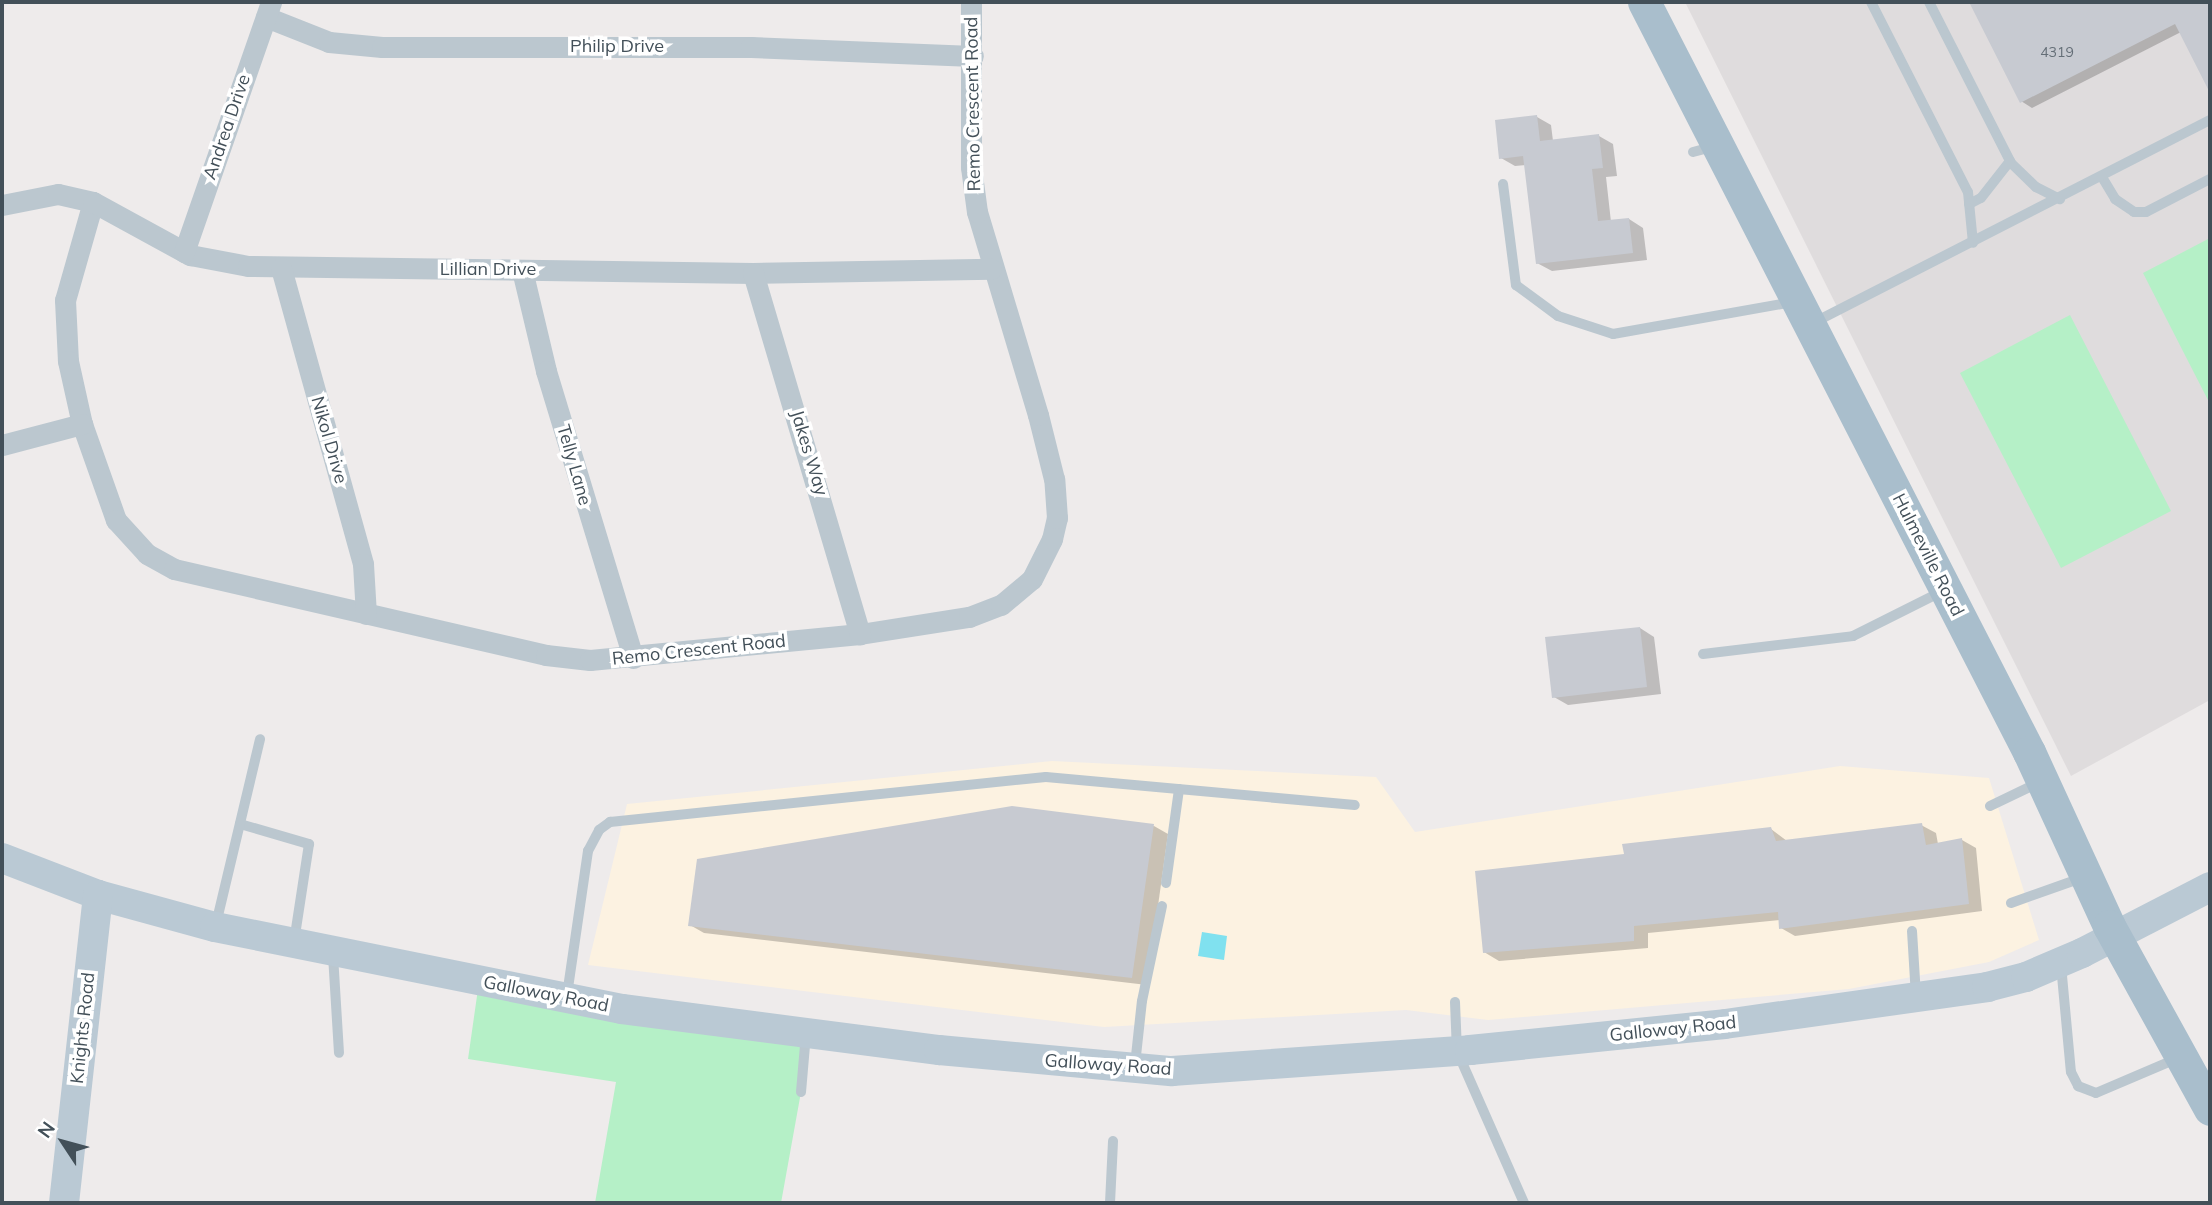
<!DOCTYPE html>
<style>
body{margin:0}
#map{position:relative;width:2212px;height:1205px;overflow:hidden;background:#eeebeb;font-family:Mulish,sans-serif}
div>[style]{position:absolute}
.commercial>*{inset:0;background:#fcf2e1}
.education>*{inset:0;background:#dfdcdd}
.green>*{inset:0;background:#b5f0c7}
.water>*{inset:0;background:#80e1ef}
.shadow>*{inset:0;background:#0003}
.building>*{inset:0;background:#c7cad1}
.service>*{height:10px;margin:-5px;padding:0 5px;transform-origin:5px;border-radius:5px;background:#bbc7cf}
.minor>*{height:21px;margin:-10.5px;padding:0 10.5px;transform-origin:10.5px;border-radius:10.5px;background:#bbc7cf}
.secondary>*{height:30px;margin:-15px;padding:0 15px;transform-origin:15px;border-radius:15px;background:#bac9d4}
.primary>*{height:33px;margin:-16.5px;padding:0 16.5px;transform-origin:16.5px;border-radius:16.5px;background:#a9becc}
span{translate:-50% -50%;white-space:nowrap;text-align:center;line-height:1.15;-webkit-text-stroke:7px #fff;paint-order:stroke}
.number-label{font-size:14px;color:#646e77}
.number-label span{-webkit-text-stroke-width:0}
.street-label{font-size:18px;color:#435059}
.frame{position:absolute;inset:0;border:4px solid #435059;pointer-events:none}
.north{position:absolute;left:28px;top:1107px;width:70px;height:70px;-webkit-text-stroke:5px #fff;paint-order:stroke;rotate:306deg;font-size:19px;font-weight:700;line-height:28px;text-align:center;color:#435059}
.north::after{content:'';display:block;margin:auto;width:24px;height:32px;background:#435059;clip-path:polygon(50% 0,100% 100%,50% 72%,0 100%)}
</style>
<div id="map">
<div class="commercial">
<div style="clip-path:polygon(1052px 761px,1376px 777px,1415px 832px,1840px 766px,1989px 778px,2039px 940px,1989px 962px,1849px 989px,1488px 1020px,1406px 1010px,1104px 1027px,588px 965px,627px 804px)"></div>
</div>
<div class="education">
<div style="clip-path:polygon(1685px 2px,2210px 2px,2210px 700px,2071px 776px)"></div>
</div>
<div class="green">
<div style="clip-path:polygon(2210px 238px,2210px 404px,2143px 273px)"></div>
<div style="clip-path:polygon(2070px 315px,2171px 511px,2061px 568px,1960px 373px)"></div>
<div style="clip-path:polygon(479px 982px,806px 1034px,801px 1092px,781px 1203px,595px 1203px,616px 1082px,468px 1059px)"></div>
</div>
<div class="water">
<div style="clip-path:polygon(1202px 932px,1227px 936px,1224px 960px,1198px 956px)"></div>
</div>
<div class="shadow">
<div style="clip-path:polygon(1971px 2px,2210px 2px,2210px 83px,2181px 32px,2032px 108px,2021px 101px)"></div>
<div style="clip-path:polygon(1537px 117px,1551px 125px,1553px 141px,1599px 136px,1613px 144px,1617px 176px,1606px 177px,1611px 222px,1629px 219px,1643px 228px,1647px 260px,1552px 271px,1537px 263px,1526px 165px,1515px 166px,1501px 158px)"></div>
<div style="clip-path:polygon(1640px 628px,1654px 637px,1661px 694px,1568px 705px,1554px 697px)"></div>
<div style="clip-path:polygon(1921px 825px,1936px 833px,1938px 844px,1962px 840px,1976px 848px,1982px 911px,1795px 936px,1781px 928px,1780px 920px,1648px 933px,1648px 948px,1499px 961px,1484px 952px,1626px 856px,1771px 829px,1787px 841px)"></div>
<div style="clip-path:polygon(1154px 826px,1168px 834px,1147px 985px,704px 933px,690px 925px)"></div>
</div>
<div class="building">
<div style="clip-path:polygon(1969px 2px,2210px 2px,2210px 93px,2175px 24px,2020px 103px)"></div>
<div style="clip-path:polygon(1537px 115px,1540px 141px,1599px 134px,1603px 168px,1592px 169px,1598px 221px,1629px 218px,1633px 253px,1536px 264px,1523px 156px,1499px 159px,1495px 120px)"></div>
<div style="clip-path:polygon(1640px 627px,1647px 687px,1552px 698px,1545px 637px)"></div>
<div style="clip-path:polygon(1012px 806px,1154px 824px,1132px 978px,688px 926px,697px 859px)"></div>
<div style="clip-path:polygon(1922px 823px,1926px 845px,1962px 838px,1969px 904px,1779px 929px,1778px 912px,1634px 926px,1634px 941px,1483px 953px,1475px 871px,1624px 854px,1622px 844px,1771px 827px,1776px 841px)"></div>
</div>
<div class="service">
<div style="left:1871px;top:2px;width:213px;rotate:63deg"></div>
<div style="left:1968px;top:192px;width:51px;rotate:84.4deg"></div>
<div style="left:1929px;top:2px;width:181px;rotate:63deg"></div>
<div style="left:2011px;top:163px;width:35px;rotate:44deg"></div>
<div style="left:2036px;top:187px;width:27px;rotate:27deg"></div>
<div style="left:1693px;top:152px;width:20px;rotate:-15deg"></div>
<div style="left:2102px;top:177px;width:26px;rotate:59deg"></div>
<div style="left:2115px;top:199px;width:23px;rotate:34deg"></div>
<div style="left:2134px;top:212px;width:12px"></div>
<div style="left:2146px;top:212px;width:72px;rotate:-27.3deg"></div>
<div style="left:1503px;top:184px;width:102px;rotate:82.7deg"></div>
<div style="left:1516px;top:285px;width:52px;rotate:36.4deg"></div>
<div style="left:1558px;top:316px;width:58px;rotate:18.1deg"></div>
<div style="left:1613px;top:334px;width:182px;rotate:-10.1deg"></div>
<div style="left:1969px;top:204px;width:13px;rotate:-27deg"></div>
<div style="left:1981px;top:198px;width:47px;rotate:-51.9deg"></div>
<div style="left:1813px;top:323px;width:446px;rotate:-27.1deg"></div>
<div style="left:1703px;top:654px;width:151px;rotate:-6.8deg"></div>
<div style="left:1853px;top:636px;width:101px;rotate:-26.6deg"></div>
<div style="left:1990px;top:806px;width:53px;rotate:-25.6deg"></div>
<div style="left:240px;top:824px;width:72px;rotate:16.2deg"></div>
<div style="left:309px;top:844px;width:99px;rotate:98.7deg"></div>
<div style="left:1166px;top:883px;width:95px;rotate:-82.1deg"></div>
<div style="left:2011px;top:903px;width:77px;rotate:-19.6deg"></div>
<div style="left:216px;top:924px;width:190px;rotate:-76.6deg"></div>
<div style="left:1912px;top:931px;width:65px;rotate:86.5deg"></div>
<div style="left:333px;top:955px;width:98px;rotate:86.5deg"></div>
<div style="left:2061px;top:965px;width:107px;rotate:84.7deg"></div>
<div style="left:2071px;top:1072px;width:16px;rotate:63deg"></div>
<div style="left:2078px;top:1086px;width:19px;rotate:21deg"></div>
<div style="left:2096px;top:1093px;width:89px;rotate:-23.1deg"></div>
<div style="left:567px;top:995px;width:146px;rotate:-81.7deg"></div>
<div style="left:588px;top:851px;width:24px;rotate:-62deg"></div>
<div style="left:599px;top:830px;width:14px;rotate:-36deg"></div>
<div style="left:610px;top:822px;width:438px;rotate:-5.9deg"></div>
<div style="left:1046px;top:777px;width:310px;rotate:5.2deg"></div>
<div style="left:1455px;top:1002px;width:49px;rotate:87.7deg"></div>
<div style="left:1457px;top:1051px;width:166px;rotate:66.2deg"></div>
<div style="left:1135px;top:1065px;width:64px;rotate:-83.8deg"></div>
<div style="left:1142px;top:1001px;width:97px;rotate:-78.1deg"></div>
<div style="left:801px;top:1092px;width:58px;rotate:-85.1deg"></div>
<div style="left:1110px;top:1203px;width:62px;rotate:-87.2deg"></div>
</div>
<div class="minor">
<div style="left:266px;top:17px;width:68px;rotate:21.6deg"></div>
<div style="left:329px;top:42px;width:53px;rotate:5.4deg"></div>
<div style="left:382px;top:47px;width:369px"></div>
<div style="left:751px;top:47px;width:222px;rotate:2.3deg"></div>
<div style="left:93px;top:202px;width:102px;rotate:105.9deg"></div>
<div style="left:65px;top:300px;width:61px;rotate:87.2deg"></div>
<div style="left:68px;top:361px;width:65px;rotate:77.5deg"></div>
<div style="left:82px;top:424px;width:102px;rotate:70.5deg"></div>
<div style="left:116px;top:520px;width:46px;rotate:47.6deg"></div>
<div style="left:147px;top:554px;width:31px;rotate:29deg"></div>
<div style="left:174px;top:569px;width:382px;rotate:13deg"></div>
<div style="left:546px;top:655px;width:44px;rotate:6.5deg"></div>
<div style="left:590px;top:660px;width:271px;rotate:-5.5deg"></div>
<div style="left:860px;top:634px;width:110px;rotate:-8.9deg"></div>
<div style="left:969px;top:617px;width:34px;rotate:-21deg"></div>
<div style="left:1001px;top:605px;width:40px;rotate:-40deg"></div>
<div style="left:1032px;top:579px;width:45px;rotate:-63.4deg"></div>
<div style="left:1052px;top:539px;width:22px;rotate:-77deg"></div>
<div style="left:1057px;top:518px;width:39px;rotate:-94deg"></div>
<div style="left:1054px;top:479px;width:66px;rotate:-104deg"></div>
<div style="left:1038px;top:415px;width:212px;rotate:-106.7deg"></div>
<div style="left:977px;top:212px;width:45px;rotate:-97.6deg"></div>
<div style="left:971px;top:167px;width:165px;rotate:-90deg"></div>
<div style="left:2px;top:205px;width:57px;rotate:-11.1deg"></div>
<div style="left:58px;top:194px;width:36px;rotate:13deg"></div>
<div style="left:93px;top:202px;width:111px;rotate:28.7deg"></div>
<div style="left:190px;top:255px;width:59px;rotate:10.7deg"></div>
<div style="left:248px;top:266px;width:505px;rotate:0.79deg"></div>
<div style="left:753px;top:273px;width:238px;rotate:-1deg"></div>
<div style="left:184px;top:252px;width:265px;rotate:-70.8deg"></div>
<div style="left:281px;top:268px;width:307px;rotate:74.5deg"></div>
<div style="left:363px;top:564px;width:50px;rotate:86.6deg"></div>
<div style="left:522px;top:270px;width:104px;rotate:76.6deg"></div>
<div style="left:546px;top:371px;width:300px;rotate:73.1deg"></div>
<div style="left:753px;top:273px;width:377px;rotate:73.5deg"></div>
<div style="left:2px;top:445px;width:83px;rotate:-14.7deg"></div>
</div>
<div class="secondary">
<div style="left:2px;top:858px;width:103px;rotate:21.1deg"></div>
<div style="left:98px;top:895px;width:121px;rotate:15.3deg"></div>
<div style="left:215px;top:927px;width:415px;rotate:11.4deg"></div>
<div style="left:622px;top:1009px;width:320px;rotate:7.4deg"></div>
<div style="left:939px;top:1050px;width:234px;rotate:5.2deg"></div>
<div style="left:1172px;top:1071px;width:299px;rotate:-4deg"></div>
<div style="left:1470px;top:1050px;width:256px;rotate:-5.8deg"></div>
<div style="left:1725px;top:1024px;width:265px;rotate:-8deg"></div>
<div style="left:1987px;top:987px;width:40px;rotate:-14.4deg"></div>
<div style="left:2026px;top:977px;width:61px;rotate:-23.2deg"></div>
<div style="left:2082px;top:953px;width:144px;rotate:-27.3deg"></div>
<div style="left:64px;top:1203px;width:310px;rotate:-83.7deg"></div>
</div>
<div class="primary">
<div style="left:1644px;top:2px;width:843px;rotate:62.83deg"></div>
<div style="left:2029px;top:752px;width:192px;rotate:65.3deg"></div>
<div style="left:2109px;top:926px;width:209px;rotate:61.1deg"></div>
</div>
<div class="number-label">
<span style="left:2057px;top:52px">4319</span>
</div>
<div class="street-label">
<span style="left:617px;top:46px">Philip Drive</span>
<span style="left:973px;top:104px;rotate:-91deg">Remo Crescent Road</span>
<span style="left:227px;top:127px;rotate:-71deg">Andrea Drive</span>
<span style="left:488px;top:269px">Lillian Drive</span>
<span style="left:329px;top:440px;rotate:74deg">Nikol Drive</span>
<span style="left:809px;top:453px;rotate:73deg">Jakes Way</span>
<span style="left:574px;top:465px;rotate:74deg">Telly Lane</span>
<span style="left:1928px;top:555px;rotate:63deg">Hulmeville Road</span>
<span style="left:699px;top:650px;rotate:-6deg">Remo Crescent Road</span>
<span style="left:546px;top:994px;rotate:11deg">Galloway Road</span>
<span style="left:83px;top:1028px;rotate:-84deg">Knights Road</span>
<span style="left:1673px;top:1029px;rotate:-6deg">Galloway Road</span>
<span style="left:1108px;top:1065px;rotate:4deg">Galloway Road</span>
</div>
<div class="frame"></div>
<div class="north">N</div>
</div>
